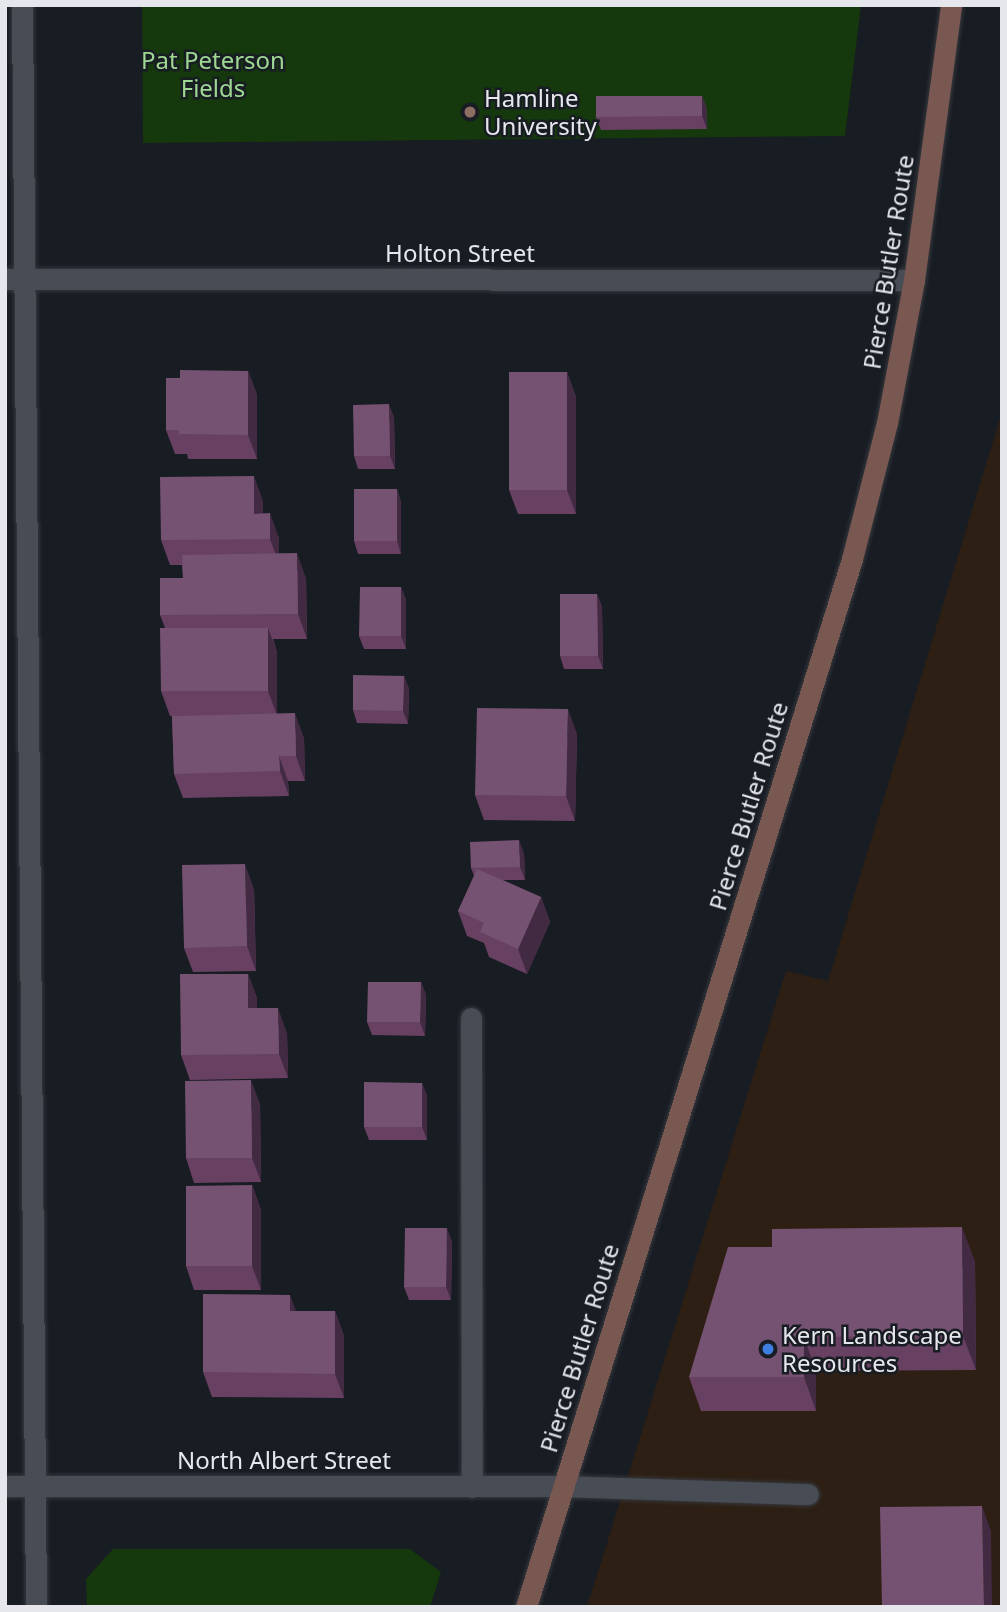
<!DOCTYPE html>
<style>
body{margin:0}
#map{position:relative;width:1007px;height:1612px;overflow:hidden;background:#181c23;font-family:"Noto Sans",sans-serif}
div>[style]{position:absolute}
.commercial>*{inset:0;background:#2d1f13}
.green>*{inset:0;background:#15380c}
.roads{filter:drop-shadow(0 0 2px #36383d) drop-shadow(0 0 2px #36383d)}
.service>*{height:21px;margin:-10.5px;padding:0 10.5px;transform-origin:10.5px;border-radius:10.5px;background:#484d55}
.minor>*{height:21px;margin:-10.5px;padding:0 10.5px;transform-origin:10.5px;border-radius:10.5px;background:#484d55}
.secondary>*{height:21px;margin:-10.5px;padding:0 10.5px;transform-origin:10.5px;border-radius:10.5px;background:#795851}
.wall>*{inset:0;background:#674062}
.shaded-wall>*{inset:0;background:#422a43}
.building>*{inset:0;background:#755271}
.dots>*{width:19px;height:19px;translate:-50% -50%;box-sizing:border-box;border:4px solid #181c23;border-radius:50%}
span{translate:-50% -50%;white-space:nowrap;text-align:center;line-height:1.15;-webkit-text-stroke:5px #181c23;paint-order:stroke}
.park-label{font-size:24px;color:#9ed792}
.poi-label{font-size:24px;color:#e5e7ec}
.left{translate:0 -50%;text-align:left}
.street-label{font-size:24px;color:#e5e7ec}
.frame{position:absolute;inset:0;border:7px solid #e5e7ec;pointer-events:none}
</style>
<div id="map">
<div class="commercial">
<div style="clip-path:polygon(1002px 412px,1002px 1607px,587px 1607px,786px 971px,828px 981px)"></div>
</div>
<div class="green">
<div style="clip-path:polygon(142px 5px,861px 5px,845px 136px,143px 143px)"></div>
<div style="clip-path:polygon(113px 1549px,410px 1549px,441px 1572px,430px 1607px,87px 1607px,86px 1579px)"></div>
</div>
<div class="roads">
<div class="service">
<div style="left:471px;top:1018px;width:469px;rotate:89.9deg"></div>
<div style="left:563px;top:1486px;width:245px;rotate:1.9deg"></div>
</div>
<div class="minor">
<div style="left:22px;top:5px;width:1602px;rotate:89.5deg"></div>
<div style="left:5px;top:279px;width:909px;rotate:0.06deg"></div>
<div style="left:5px;top:1486px;width:558px"></div>
</div>
<div class="secondary">
<div style="left:526px;top:1607px;width:1098px;rotate:-72.72deg"></div>
<div style="left:852px;top:559px;width:140px;rotate:-75.6deg"></div>
<div style="left:887px;top:423px;width:146px;rotate:-79.3deg"></div>
<div style="left:914px;top:280px;width:277px;rotate:-82.3deg"></div>
</div>
</div>
<div class="wall">
<div style="clip-path:polygon(702px 96px,707px 109px,707px 129px,601px 130px,596px 117px)"></div>
<div style="clip-path:polygon(248px 371px,257px 395px,257px 459px,188px 459px,187px 454px,175px 454px,166px 430px,180px 378px)"></div>
<div style="clip-path:polygon(567px 372px,576px 397px,576px 514px,518px 514px,509px 490px)"></div>
<div style="clip-path:polygon(394px 417px,395px 469px,358px 469px,354px 456px)"></div>
<div style="clip-path:polygon(397px 489px,401px 502px,401px 554px,358px 554px,354px 541px)"></div>
<div style="clip-path:polygon(263px 501px,263px 514px,279px 538px,279px 554px,306px 578px,307px 639px,273px 639px,277px 652px,277px 714px,304px 738px,305px 781px,288px 781px,289px 796px,183px 798px,174px 774px,172px 716px,170px 716px,161px 691px,165px 628px,160px 615px,183px 578px,182px 565px,170px 565px,161px 540px)"></div>
<div style="clip-path:polygon(401px 587px,406px 600px,406px 649px,364px 649px,359px 636px)"></div>
<div style="clip-path:polygon(597px 594px,602px 607px,603px 669px,564px 669px,560px 656px)"></div>
<div style="clip-path:polygon(404px 676px,409px 689px,408px 724px,357px 723px,353px 710px)"></div>
<div style="clip-path:polygon(577px 734px,575px 821px,484px 820px,475px 795px)"></div>
<div style="clip-path:polygon(524px 853px,525px 880px,503px 880px,541px 897px,550px 922px,527px 974px,489px 957px,484px 943px,467px 936px,458px 911px,474px 876px,471px 868px)"></div>
<div style="clip-path:polygon(254px 889px,256px 971px,193px 972px,184px 948px)"></div>
<div style="clip-path:polygon(248px 974px,257px 998px,257px 1008px,287px 1033px,288px 1078px,190px 1080px,181px 1055px)"></div>
<div style="clip-path:polygon(421px 982px,426px 995px,425px 1036px,372px 1035px,367px 1022px)"></div>
<div style="clip-path:polygon(422px 1083px,427px 1096px,427px 1140px,369px 1140px,364px 1127px)"></div>
<div style="clip-path:polygon(260px 1104px,261px 1182px,194px 1183px,186px 1158px)"></div>
<div style="clip-path:polygon(252px 1185px,261px 1210px,261px 1290px,194px 1290px,186px 1266px)"></div>
<div style="clip-path:polygon(452px 1241px,451px 1300px,409px 1300px,404px 1287px)"></div>
<div style="clip-path:polygon(975px 1261px,976px 1370px,816px 1371px,816px 1411px,701px 1411px,689px 1377px)"></div>
<div style="clip-path:polygon(296px 1311px,335px 1311px,344px 1336px,344px 1398px,212px 1397px,203px 1372px)"></div>
</div>
<div class="shaded-wall">
<div style="clip-path:polygon(702px 96px,707px 109px,707px 129px,702px 116px)"></div>
<div style="clip-path:polygon(248px 371px,257px 395px,257px 459px,248px 435px)"></div>
<div style="clip-path:polygon(567px 372px,576px 397px,576px 514px,567px 490px)"></div>
<div style="clip-path:polygon(389px 404px,394px 417px,395px 469px,390px 456px)"></div>
<div style="clip-path:polygon(254px 476px,263px 501px,263px 538px,254px 514px)"></div>
<div style="clip-path:polygon(397px 489px,401px 502px,401px 554px,397px 541px)"></div>
<div style="clip-path:polygon(270px 513px,279px 538px,279px 563px,270px 539px)"></div>
<div style="clip-path:polygon(297px 553px,306px 578px,307px 639px,298px 614px)"></div>
<div style="clip-path:polygon(401px 587px,406px 600px,406px 649px,401px 636px)"></div>
<div style="clip-path:polygon(597px 594px,602px 607px,603px 669px,598px 656px)"></div>
<div style="clip-path:polygon(268px 628px,277px 652px,277px 715px,268px 691px)"></div>
<div style="clip-path:polygon(404px 676px,409px 689px,408px 724px,403px 711px)"></div>
<div style="clip-path:polygon(568px 709px,577px 734px,575px 821px,566px 796px)"></div>
<div style="clip-path:polygon(295px 713px,304px 738px,305px 781px,296px 756px)"></div>
<div style="clip-path:polygon(279px 756px,288px 781px,289px 796px,280px 771px)"></div>
<div style="clip-path:polygon(519px 840px,524px 853px,525px 880px,520px 867px)"></div>
<div style="clip-path:polygon(245px 864px,254px 889px,256px 971px,247px 946px)"></div>
<div style="clip-path:polygon(541px 897px,550px 922px,527px 974px,518px 949px)"></div>
<div style="clip-path:polygon(248px 974px,257px 998px,257px 1033px,248px 1008px)"></div>
<div style="clip-path:polygon(421px 982px,426px 995px,425px 1036px,420px 1022px)"></div>
<div style="clip-path:polygon(278px 1008px,287px 1033px,288px 1078px,279px 1054px)"></div>
<div style="clip-path:polygon(251px 1080px,260px 1104px,261px 1182px,252px 1158px)"></div>
<div style="clip-path:polygon(422px 1083px,427px 1096px,427px 1140px,422px 1127px)"></div>
<div style="clip-path:polygon(252px 1185px,261px 1210px,261px 1290px,252px 1266px)"></div>
<div style="clip-path:polygon(962px 1227px,975px 1261px,976px 1370px,963px 1336px)"></div>
<div style="clip-path:polygon(447px 1228px,452px 1241px,451px 1300px,446px 1287px)"></div>
<div style="clip-path:polygon(290px 1295px,299px 1319px,290px 1311px)"></div>
<div style="clip-path:polygon(335px 1311px,344px 1336px,344px 1398px,335px 1374px)"></div>
<div style="clip-path:polygon(804px 1337px,816px 1371px,816px 1411px,804px 1377px)"></div>
<div style="clip-path:polygon(982px 1506px,991px 1531px,992px 1607px,984px 1607px)"></div>
</div>
<div class="building">
<div style="clip-path:polygon(596px 96px,702px 96px,702px 116px,596px 117px)"></div>
<div style="clip-path:polygon(180px 370px,248px 371px,248px 435px,179px 434px,179px 430px,166px 430px,166px 378px,180px 378px)"></div>
<div style="clip-path:polygon(509px 372px,567px 372px,567px 490px,509px 490px)"></div>
<div style="clip-path:polygon(389px 404px,390px 456px,354px 456px,353px 405px)"></div>
<div style="clip-path:polygon(254px 476px,254px 514px,270px 513px,270px 539px,161px 540px,160px 477px)"></div>
<div style="clip-path:polygon(354px 489px,397px 489px,397px 541px,354px 541px)"></div>
<div style="clip-path:polygon(297px 553px,298px 614px,160px 615px,160px 578px,183px 578px,182px 555px)"></div>
<div style="clip-path:polygon(360px 587px,401px 587px,401px 636px,359px 636px)"></div>
<div style="clip-path:polygon(560px 594px,597px 594px,598px 656px,560px 656px)"></div>
<div style="clip-path:polygon(160px 628px,268px 628px,268px 691px,161px 691px)"></div>
<div style="clip-path:polygon(353px 675px,404px 676px,403px 711px,353px 710px)"></div>
<div style="clip-path:polygon(477px 708px,568px 709px,566px 796px,475px 795px)"></div>
<div style="clip-path:polygon(295px 713px,296px 756px,279px 756px,280px 771px,174px 774px,172px 716px)"></div>
<div style="clip-path:polygon(519px 840px,520px 867px,471px 868px,470px 842px)"></div>
<div style="clip-path:polygon(245px 864px,247px 946px,184px 948px,182px 865px)"></div>
<div style="clip-path:polygon(477px 869px,541px 897px,518px 949px,480px 932px,484px 923px,458px 911px)"></div>
<div style="clip-path:polygon(180px 974px,248px 974px,248px 1008px,278px 1008px,279px 1054px,181px 1055px)"></div>
<div style="clip-path:polygon(368px 982px,421px 982px,420px 1022px,367px 1022px)"></div>
<div style="clip-path:polygon(251px 1080px,252px 1158px,186px 1158px,185px 1081px)"></div>
<div style="clip-path:polygon(364px 1082px,422px 1083px,422px 1127px,364px 1127px)"></div>
<div style="clip-path:polygon(252px 1185px,252px 1266px,186px 1266px,186px 1186px)"></div>
<div style="clip-path:polygon(962px 1227px,963px 1336px,804px 1337px,804px 1377px,689px 1377px,728px 1247px,772px 1247px,772px 1229px)"></div>
<div style="clip-path:polygon(405px 1228px,447px 1228px,446px 1287px,404px 1287px)"></div>
<div style="clip-path:polygon(203px 1294px,290px 1295px,290px 1311px,335px 1311px,335px 1374px,203px 1372px)"></div>
<div style="clip-path:polygon(982px 1506px,984px 1607px,882px 1607px,880px 1507px)"></div>
</div>
<div class="dots">
<div style="left:470px;top:112px;background:#8d6e63"></div>
<div style="left:768px;top:1349px;background:#3f7fe0"></div>
</div>
<div class="park-label">
<span style="left:213px;top:74px">Pat Peterson<br>Fields</span>
</div>
<div class="poi-label">
<span class="left" style="left:484px;top:112px">Hamline<br>University</span>
<span class="left" style="left:782px;top:1349px">Kern Landscape<br>Resources</span>
</div>
<div class="street-label">
<span style="left:460px;top:253px">Holton Street</span>
<span style="left:888px;top:262px;rotate:-81deg">Pierce Butler Route</span>
<span style="left:748px;top:806px;rotate:-73deg">Pierce Butler Route</span>
<span style="left:579px;top:1348px;rotate:-73deg">Pierce Butler Route</span>
<span style="left:284px;top:1460px">North Albert Street</span>
</div>
<div class="frame"></div>
</div>
